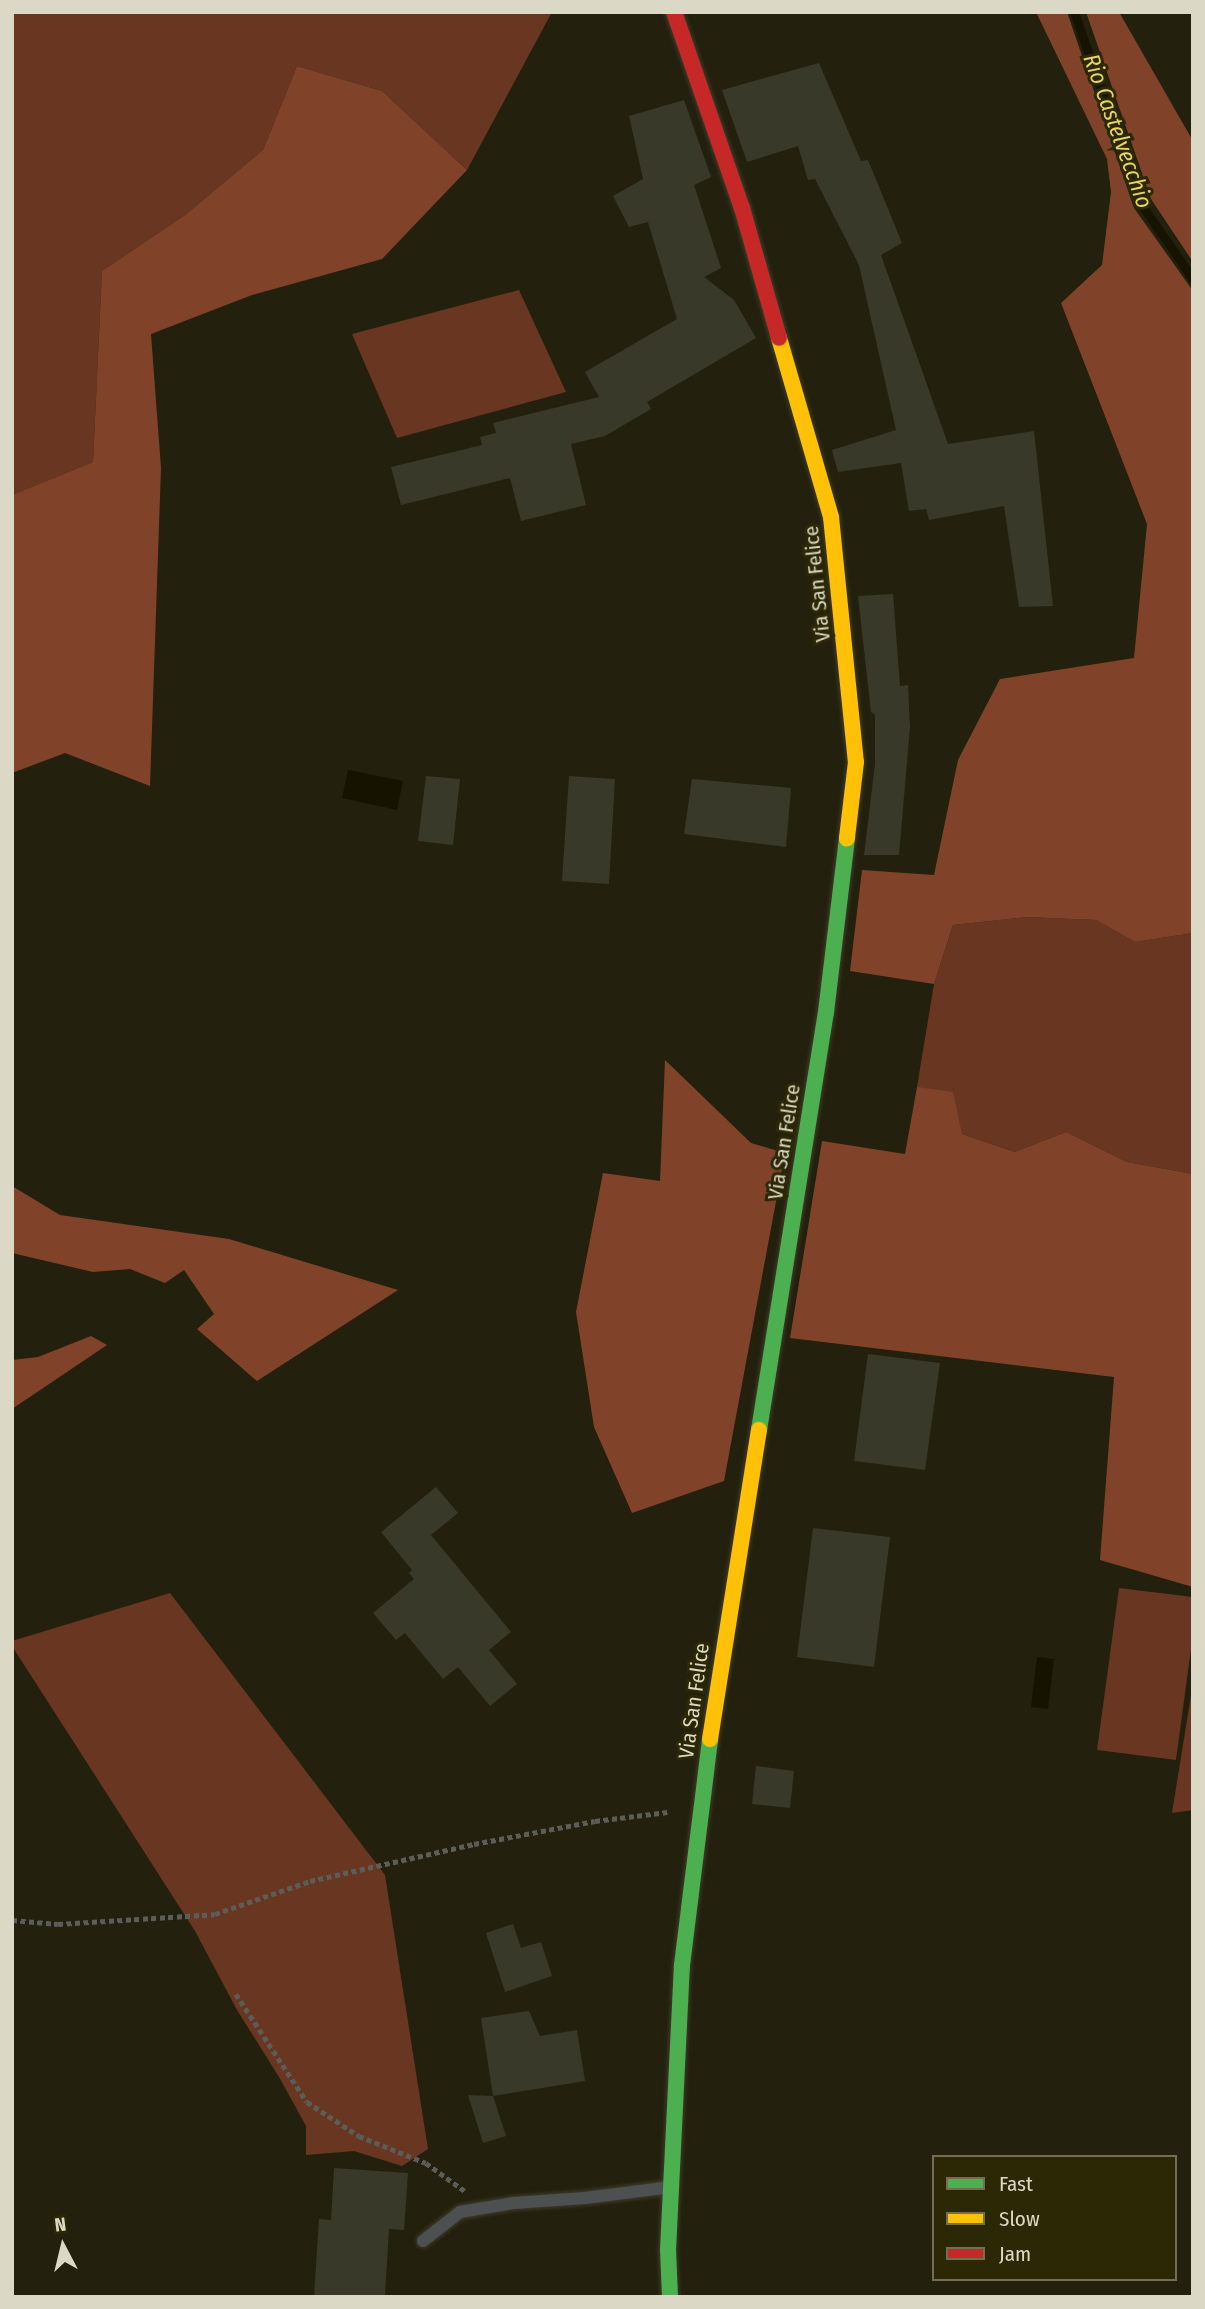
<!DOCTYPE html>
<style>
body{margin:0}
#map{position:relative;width:1205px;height:2309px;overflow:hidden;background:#23200d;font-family:"Fira Sans Condensed",sans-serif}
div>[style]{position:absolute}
.green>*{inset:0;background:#693621}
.forest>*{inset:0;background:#80432a}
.water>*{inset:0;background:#171301}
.stream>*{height:9px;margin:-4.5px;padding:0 4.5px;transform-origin:4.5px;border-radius:4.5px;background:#171301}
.building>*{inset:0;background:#39392a}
.path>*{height:4.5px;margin-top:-2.25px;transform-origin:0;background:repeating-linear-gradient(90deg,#5b5d58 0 5px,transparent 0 8.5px)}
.roads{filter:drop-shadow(0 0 2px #3f3c2c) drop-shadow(0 0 2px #3f3c2c)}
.lane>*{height:12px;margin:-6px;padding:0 6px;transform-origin:6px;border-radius:6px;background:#4c5050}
.fast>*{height:16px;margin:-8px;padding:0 8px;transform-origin:8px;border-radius:8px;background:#4caf50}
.slow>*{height:16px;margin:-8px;padding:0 8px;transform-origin:8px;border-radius:8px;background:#ffc107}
.jam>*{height:16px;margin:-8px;padding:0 8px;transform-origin:8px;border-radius:8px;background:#c62828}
span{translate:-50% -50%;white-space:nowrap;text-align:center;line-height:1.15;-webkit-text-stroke:6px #2c2704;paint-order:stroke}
.street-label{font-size:21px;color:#dbd9c6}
.water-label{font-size:23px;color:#e6d464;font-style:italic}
.frame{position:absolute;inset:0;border:14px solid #dbd9c6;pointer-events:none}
.legend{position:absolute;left:932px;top:2155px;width:245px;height:126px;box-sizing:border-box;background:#2c2704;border:2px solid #726e52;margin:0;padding:9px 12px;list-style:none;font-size:21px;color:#dbd9c6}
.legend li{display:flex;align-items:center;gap:14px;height:35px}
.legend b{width:35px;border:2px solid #726e52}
.north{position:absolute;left:28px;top:2211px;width:70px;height:70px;-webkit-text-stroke:5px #2c2704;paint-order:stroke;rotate:353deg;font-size:19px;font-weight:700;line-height:28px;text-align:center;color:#dbd9c6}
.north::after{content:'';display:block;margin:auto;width:24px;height:32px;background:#dbd9c6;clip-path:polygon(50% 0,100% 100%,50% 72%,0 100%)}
</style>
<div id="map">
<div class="green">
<div style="clip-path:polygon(12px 12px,552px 12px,467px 170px,382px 91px,297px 66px,263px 150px,185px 215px,102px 271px,93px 462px,12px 495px)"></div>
<div style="clip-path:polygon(519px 290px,566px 392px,397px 438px,352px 334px)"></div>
<div style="clip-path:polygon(1027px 917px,1096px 920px,1135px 942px,1193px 933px,1193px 1174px,1127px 1162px,1066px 1132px,1015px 1152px,962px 1134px,917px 1087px,934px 984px,953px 925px)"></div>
<div style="clip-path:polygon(1119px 1588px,1193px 1597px,1193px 1634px,1176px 1760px,1097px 1750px)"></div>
<div style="clip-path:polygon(170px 1593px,385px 1875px,428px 2149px,402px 2166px,354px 2151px,306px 2155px,306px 2126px,279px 2077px,237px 2010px,195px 1931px,12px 1646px,12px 1641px)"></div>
<div style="clip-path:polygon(1193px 1683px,1193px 1810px,1172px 1813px)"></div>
</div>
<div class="forest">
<div style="clip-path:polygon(1036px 12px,1067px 12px,1134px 208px,1193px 291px,1193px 933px,1135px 942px,1096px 920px,1027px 917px,953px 925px,934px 984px,850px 971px,862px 870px,934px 875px,958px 760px,1000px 679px,1134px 658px,1147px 524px,1061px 303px,1102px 265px,1111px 192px,1107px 159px)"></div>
<div style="clip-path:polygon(1086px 12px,1119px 12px,1193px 141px,1193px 262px,1151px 199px)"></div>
<div style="clip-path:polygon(297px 66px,382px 91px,467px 170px,382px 259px,252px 295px,151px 334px,161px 468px,150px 786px,65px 753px,12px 773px,12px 495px,93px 462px,102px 271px,185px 215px,263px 150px)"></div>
<div style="clip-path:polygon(665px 1060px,751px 1143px,785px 1153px,724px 1481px,632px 1513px,594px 1427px,576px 1312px,603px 1173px,660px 1181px)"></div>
<div style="clip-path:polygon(917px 1087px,953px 1092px,962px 1134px,1015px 1152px,1066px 1132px,1127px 1162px,1193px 1174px,1193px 1587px,1100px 1560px,1114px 1377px,790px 1338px,822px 1141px,905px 1154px)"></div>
<div style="clip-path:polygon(12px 1186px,60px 1215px,229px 1239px,398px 1290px,257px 1381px,197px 1329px,214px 1314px,184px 1270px,165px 1283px,130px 1269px,93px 1272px,12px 1253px)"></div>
<div style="clip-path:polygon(91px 1336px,107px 1345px,12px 1409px,12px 1360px,38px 1357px)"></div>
</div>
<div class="water">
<div style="clip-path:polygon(348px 770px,403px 781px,397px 810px,342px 798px)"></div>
<div style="clip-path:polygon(1037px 1657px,1054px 1659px,1048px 1709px,1031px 1707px)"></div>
</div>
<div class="stream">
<div style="left:1074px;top:12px;width:203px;rotate:70.8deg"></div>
<div style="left:1141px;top:204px;width:91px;rotate:55.3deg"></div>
</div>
<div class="building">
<div style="clip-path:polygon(819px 63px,861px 161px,868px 160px,902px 243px,881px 255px,948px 444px,1034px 431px,1053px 606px,1019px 607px,1004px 506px,929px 520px,926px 509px,909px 511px,901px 463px,838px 472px,832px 450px,896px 430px,859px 265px,815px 179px,808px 180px,798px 146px,747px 162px,722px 90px)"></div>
<div style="clip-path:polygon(684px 100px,711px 177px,694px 185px,721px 268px,704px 277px,734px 300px,756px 338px,647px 402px,651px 409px,605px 436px,571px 444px,586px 505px,521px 521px,510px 478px,401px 505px,391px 467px,482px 445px,480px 437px,496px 433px,493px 423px,599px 397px,585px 372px,677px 319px,648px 222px,629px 227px,613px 196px,643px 179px,629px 116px)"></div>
<div style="clip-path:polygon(893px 594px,900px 686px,908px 685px,910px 727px,899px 855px,864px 855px,875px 764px,875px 715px,871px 712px,858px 596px)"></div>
<div style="clip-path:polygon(426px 776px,460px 779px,453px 845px,418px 841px)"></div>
<div style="clip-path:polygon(569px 776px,615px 779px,609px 884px,562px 881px)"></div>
<div style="clip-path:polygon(692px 779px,791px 788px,786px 847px,684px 834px)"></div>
<div style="clip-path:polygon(868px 1354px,940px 1363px,925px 1470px,854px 1461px)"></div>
<div style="clip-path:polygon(436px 1487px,458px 1513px,431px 1535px,511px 1632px,489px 1650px,517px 1684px,490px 1706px,458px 1667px,443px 1679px,405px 1633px,396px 1640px,373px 1613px,414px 1579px,409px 1573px,412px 1570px,381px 1532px)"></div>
<div style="clip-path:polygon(813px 1528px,890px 1537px,874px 1667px,797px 1657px)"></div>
<div style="clip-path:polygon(756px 1766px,794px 1771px,790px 1808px,752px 1804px)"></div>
<div style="clip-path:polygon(513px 1924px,521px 1948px,541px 1942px,552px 1976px,505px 1992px,486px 1933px)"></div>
<div style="clip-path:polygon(529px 2011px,540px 2036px,577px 2030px,585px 2081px,493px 2096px,481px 2018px)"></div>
<div style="clip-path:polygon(468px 2095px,493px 2096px,506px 2136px,483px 2143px)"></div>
<div style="clip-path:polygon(334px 2168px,408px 2173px,404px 2230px,389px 2229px,385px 2297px,314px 2297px,319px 2219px,331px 2220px)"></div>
</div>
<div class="path">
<div style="left:12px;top:1920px;width:46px;rotate:5deg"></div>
<div style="left:58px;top:1924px;width:157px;rotate:-3.6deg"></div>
<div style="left:215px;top:1914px;width:101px;rotate:-19.2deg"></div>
<div style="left:310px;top:1881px;width:168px;rotate:-12.7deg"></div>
<div style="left:474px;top:1844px;width:123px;rotate:-10.8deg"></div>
<div style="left:595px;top:1821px;width:73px;rotate:-7.1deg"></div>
<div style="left:236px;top:1994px;width:129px;rotate:56.7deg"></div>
<div style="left:307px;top:2102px;width:62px;rotate:33.2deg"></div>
<div style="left:359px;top:2136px;width:72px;rotate:21.9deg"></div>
<div style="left:426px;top:2163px;width:48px;rotate:35.7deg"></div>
</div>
<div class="roads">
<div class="lane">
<div style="left:423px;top:2241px;width:47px;rotate:-38.1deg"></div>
<div style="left:460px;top:2212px;width:55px;rotate:-9.5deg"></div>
<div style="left:514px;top:2203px;width:71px;rotate:-4deg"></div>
<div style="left:585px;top:2198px;width:87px;rotate:-7.3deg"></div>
</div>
<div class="fast">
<div style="left:759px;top:1430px;width:423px;rotate:-80.9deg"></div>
<div style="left:826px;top:1012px;width:175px;rotate:-83.1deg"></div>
<div style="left:670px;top:2297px;width:47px;rotate:-92.4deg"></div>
<div style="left:668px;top:2250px;width:285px;rotate:-87.2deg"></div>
<div style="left:682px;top:1965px;width:228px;rotate:-82.9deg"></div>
</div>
<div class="slow">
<div style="left:779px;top:338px;width:186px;rotate:73.8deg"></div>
<div style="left:831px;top:517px;width:246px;rotate:84.2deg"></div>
<div style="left:856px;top:762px;width:77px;rotate:96.8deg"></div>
<div style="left:710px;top:1739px;width:313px;rotate:-81deg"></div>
</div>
<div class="jam">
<div style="left:674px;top:12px;width:207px;rotate:70.9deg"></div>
<div style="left:742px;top:208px;width:135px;rotate:74.1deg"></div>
</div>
</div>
<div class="street-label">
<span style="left:817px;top:584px;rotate:-96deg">Via San Felice</span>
<span style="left:784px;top:1142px;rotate:-81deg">Via San Felice</span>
<span style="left:694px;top:1701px;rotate:-82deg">Via San Felice</span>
</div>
<div class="water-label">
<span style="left:1118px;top:131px;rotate:70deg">Rio Castelvecchio</span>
</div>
<div class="frame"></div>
<ul class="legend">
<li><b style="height:9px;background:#4caf50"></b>Fast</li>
<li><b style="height:9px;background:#ffc107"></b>Slow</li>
<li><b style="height:9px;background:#c62828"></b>Jam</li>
</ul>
<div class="north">N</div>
</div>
